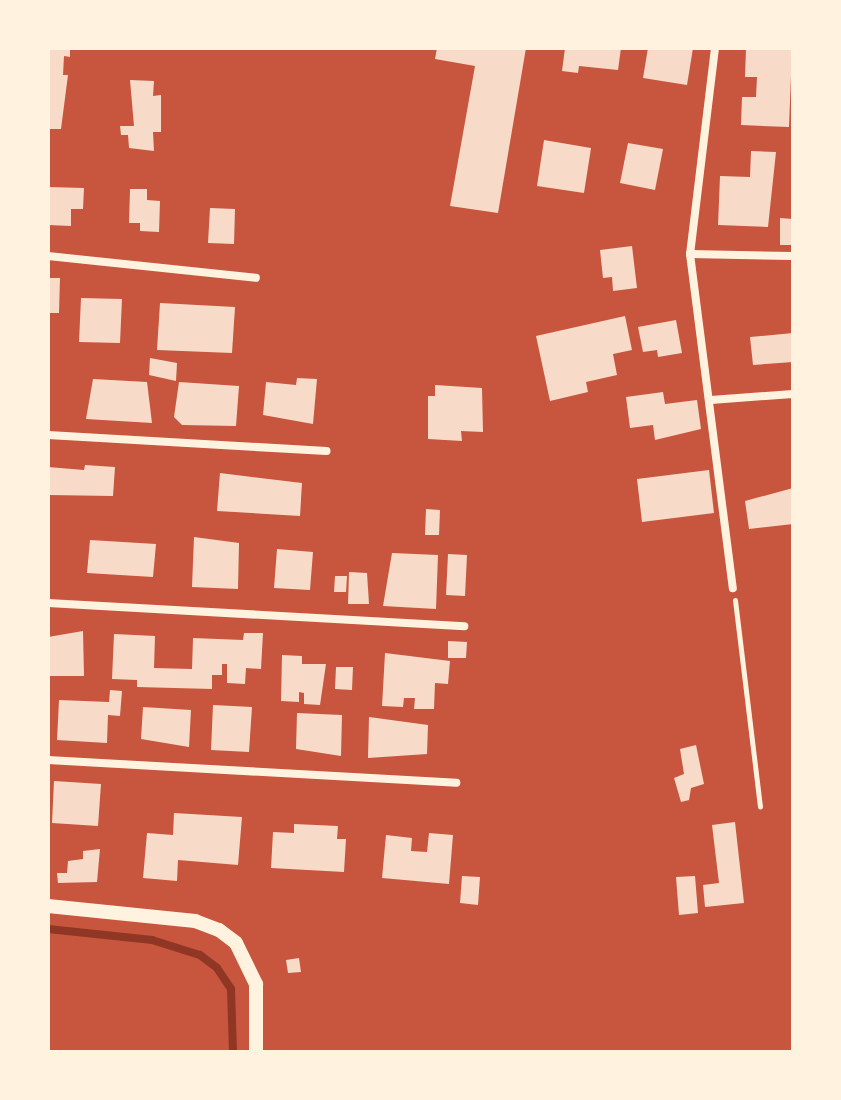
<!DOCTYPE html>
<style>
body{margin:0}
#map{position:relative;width:841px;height:1100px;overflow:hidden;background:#c8553d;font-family:Jost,sans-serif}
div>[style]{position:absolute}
.stream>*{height:8px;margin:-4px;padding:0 4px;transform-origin:4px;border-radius:4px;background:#8f3625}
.building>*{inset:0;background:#f7dbc8}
.path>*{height:5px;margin:-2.5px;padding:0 2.5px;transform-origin:2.5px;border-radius:2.5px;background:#fff3e0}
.minor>*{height:8px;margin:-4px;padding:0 4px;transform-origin:4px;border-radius:4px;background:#fff3e0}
.tertiary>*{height:14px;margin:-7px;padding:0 7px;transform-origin:7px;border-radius:7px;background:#fff3e0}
span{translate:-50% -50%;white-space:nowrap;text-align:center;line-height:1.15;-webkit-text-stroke:6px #fff3e0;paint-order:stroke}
.frame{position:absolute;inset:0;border:50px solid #fff3e0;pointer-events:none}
</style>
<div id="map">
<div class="stream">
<div style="left:48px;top:929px;width:105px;rotate:6deg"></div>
<div style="left:152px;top:940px;width:50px;rotate:17.4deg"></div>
<div style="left:200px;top:955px;width:21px;rotate:37deg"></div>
<div style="left:217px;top:968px;width:25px;rotate:56deg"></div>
<div style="left:231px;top:989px;width:63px;rotate:88.2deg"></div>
</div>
<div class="building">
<div style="clip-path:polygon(48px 48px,70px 48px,70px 57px,64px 56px,63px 75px,68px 75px,61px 129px,48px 129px)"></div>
<div style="clip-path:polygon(437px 48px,526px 48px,498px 213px,450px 206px,475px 66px,435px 59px)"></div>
<div style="clip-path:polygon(565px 48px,621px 48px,618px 70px,579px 66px,578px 73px,562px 71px)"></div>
<div style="clip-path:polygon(648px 48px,693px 48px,687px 85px,643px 78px)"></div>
<div style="clip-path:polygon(746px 48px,792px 50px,789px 127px,741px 125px,742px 97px,756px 97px,757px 77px,745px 77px)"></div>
<div style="clip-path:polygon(130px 80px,154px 81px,153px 96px,161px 95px,161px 132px,153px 132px,154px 151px,129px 148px,128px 135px,121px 135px,120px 126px,134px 126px)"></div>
<div style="clip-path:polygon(544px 140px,591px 148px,584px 193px,537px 186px)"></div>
<div style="clip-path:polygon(628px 143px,663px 149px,655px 190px,620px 183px)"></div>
<div style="clip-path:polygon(751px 151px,776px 152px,768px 227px,718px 225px,720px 176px,750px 177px)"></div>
<div style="clip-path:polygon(48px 187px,84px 188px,83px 209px,71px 209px,71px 226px,48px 225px)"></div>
<div style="clip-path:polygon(130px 189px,147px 189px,147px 200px,160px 201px,159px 232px,140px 231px,140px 223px,129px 223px)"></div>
<div style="clip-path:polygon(210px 208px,235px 209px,234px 244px,208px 243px)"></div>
<div style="clip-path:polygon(780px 218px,793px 219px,793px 245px,780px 245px)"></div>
<div style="clip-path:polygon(632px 246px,637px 288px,613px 291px,612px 277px,603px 278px,600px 250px)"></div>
<div style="clip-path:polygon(48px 278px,60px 278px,59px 313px,48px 313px)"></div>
<div style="clip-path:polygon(81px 298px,122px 299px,120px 343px,79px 342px)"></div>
<div style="clip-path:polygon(160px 303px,235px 307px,232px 353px,157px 350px)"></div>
<div style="clip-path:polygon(625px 316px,632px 350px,613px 354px,617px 375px,586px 382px,588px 392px,550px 401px,536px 336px)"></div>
<div style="clip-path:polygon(676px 320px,682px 353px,658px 357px,657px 350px,643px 352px,638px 327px)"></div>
<div style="clip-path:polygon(793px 333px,793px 362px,753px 365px,750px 337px)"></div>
<div style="clip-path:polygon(150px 358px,177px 363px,176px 381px,149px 375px)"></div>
<div style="clip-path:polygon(297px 378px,317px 379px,313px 424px,263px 415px,266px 382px,296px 385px)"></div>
<div style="clip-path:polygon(93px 379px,147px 382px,152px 423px,86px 419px)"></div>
<div style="clip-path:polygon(179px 382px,239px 386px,236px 426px,182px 425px,174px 417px)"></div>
<div style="clip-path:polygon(435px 385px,482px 388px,483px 432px,461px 431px,462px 441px,428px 439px,428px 396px,435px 396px)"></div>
<div style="clip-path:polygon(663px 392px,665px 404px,697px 400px,701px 429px,655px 440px,653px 425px,630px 428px,626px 397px)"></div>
<div style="clip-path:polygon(85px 465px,115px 467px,113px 496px,48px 495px,48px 467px,84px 470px)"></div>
<div style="clip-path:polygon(709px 470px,714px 513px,642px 522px,637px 479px)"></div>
<div style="clip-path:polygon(220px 473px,302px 483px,300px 516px,217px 511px)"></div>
<div style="clip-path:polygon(793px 488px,793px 524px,749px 529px,745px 501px)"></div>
<div style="clip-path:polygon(426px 509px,440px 510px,439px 535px,425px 535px)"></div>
<div style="clip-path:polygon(194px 537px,239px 543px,238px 589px,192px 587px)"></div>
<div style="clip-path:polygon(90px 540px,156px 544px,153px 577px,87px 573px)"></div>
<div style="clip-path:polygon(277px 549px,313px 552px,310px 590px,274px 588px)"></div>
<div style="clip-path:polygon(392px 553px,438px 555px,436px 609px,383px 606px)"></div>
<div style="clip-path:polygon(448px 554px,467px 555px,465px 596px,446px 595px)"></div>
<div style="clip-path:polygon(349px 572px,367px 573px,369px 604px,348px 604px)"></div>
<div style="clip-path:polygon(335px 576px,347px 576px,346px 592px,334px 592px)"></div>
<div style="clip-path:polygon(83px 631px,84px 676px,48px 676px,48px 637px)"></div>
<div style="clip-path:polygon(244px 633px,263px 633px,261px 669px,246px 668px,245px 684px,227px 683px,227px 664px,222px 664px,222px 675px,212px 675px,212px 689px,137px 687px,137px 680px,112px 679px,114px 634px,155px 636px,154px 668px,192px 669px,193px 638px,243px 640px)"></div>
<div style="clip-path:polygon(448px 641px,467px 642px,466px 658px,448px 658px)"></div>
<div style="clip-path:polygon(385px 653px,450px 661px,448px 684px,435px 683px,434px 709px,414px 709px,415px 698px,404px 698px,403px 707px,382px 706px)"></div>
<div style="clip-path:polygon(282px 655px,302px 656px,302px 664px,326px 664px,320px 705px,304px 704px,304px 693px,299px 692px,299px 702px,281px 701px)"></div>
<div style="clip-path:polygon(336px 667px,353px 667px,352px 690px,335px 689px)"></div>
<div style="clip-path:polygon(110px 690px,122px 691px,120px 716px,108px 715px,107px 743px,57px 740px,59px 700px,109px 702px)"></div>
<div style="clip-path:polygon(213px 705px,252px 707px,249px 752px,211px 750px)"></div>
<div style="clip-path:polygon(143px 707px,191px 710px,189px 747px,141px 739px)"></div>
<div style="clip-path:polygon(297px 713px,342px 715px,341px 756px,296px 749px)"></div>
<div style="clip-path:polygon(369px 717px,428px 725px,427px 754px,368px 758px)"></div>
<div style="clip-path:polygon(696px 745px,704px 784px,691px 788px,689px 800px,681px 802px,674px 778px,684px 774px,680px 749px)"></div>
<div style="clip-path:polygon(54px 781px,101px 784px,98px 826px,52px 823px)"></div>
<div style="clip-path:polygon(174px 813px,242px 817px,238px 865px,178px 860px,177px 881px,143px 878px,147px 833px,173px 835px)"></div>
<div style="clip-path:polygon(735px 822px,744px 903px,705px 907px,703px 885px,719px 883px,712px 825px)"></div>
<div style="clip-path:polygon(294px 824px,338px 826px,337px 839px,346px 839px,344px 872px,271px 868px,273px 832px,294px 833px)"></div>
<div style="clip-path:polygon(429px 833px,453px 835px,449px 884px,382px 878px,386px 835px,412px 838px,411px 851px,427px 852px)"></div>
<div style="clip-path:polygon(100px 849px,97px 882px,58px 883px,57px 873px,67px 873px,68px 861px,83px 859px,83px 851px)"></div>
<div style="clip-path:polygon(462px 876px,480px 877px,478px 905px,460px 903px)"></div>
<div style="clip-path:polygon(695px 876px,698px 913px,679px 915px,676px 877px)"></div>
<div style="clip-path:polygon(299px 958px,301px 972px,288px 973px,286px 960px)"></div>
</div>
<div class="path">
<div style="left:735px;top:600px;width:208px;rotate:83.1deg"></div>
</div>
<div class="minor">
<div style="left:715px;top:48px;width:208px;rotate:96.9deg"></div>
<div style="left:690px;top:254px;width:337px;rotate:82.7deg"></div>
<div style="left:690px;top:254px;width:103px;rotate:1.1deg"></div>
<div style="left:48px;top:256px;width:209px;rotate:6deg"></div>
<div style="left:711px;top:400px;width:82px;rotate:-4.2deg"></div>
<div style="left:48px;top:435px;width:279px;rotate:3.3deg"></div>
<div style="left:48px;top:603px;width:417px;rotate:3.2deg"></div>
<div style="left:48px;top:760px;width:409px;rotate:3.2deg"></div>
</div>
<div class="tertiary">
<div style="left:48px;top:906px;width:148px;rotate:5.8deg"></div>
<div style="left:195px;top:921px;width:26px;rotate:21deg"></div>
<div style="left:219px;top:930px;width:21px;rotate:37deg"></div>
<div style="left:236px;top:943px;width:46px;rotate:64deg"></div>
<div style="left:256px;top:984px;width:68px;rotate:90deg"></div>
</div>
<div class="frame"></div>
</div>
